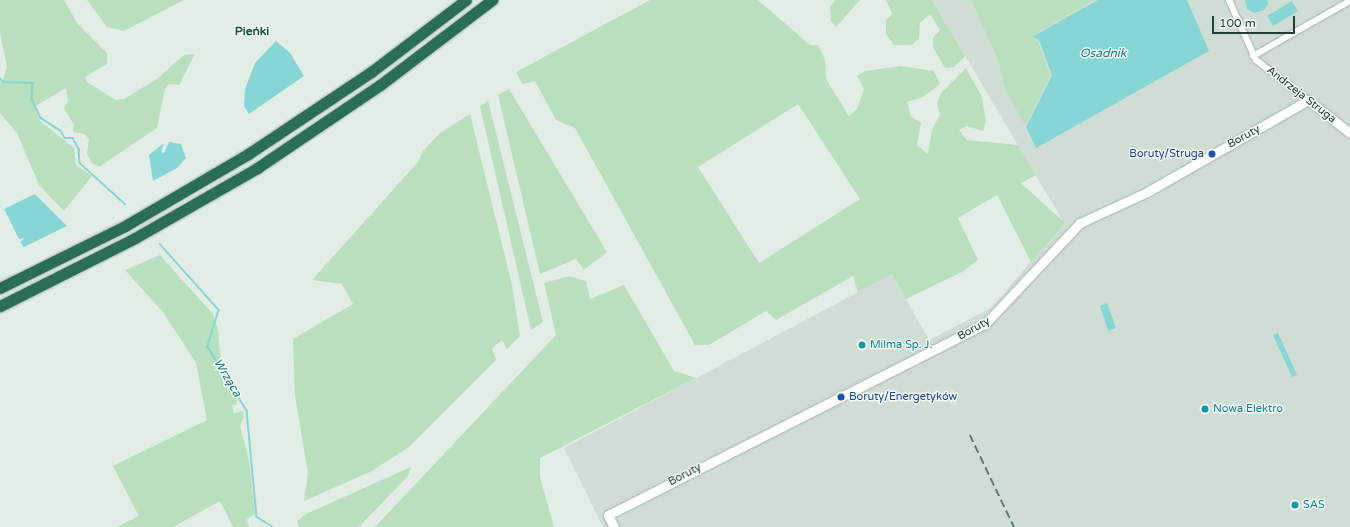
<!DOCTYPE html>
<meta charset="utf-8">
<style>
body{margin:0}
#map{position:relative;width:1350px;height:527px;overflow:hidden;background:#e2ede6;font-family:"Varela Round",sans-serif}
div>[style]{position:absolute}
.built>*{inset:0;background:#d0ddd5}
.green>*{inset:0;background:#b9e0bd}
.water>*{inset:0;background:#86d6d5}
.stream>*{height:1.5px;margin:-0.75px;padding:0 0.75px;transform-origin:0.75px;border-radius:0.75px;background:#86d6d5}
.roads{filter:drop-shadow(0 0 1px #a4b5ac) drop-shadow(0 0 1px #a4b5ac)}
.street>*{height:6px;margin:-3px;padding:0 3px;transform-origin:3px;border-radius:3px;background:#fff}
.secondary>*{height:9px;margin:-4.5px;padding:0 4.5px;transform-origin:4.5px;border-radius:4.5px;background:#fff}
.highway>*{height:11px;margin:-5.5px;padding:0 5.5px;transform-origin:5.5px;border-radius:5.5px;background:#2a6e54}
.rail>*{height:1.5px;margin-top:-0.75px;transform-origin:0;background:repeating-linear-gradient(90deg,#5b7b6d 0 8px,transparent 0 12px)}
.dots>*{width:11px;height:11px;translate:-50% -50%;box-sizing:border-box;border:2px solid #f3f9f5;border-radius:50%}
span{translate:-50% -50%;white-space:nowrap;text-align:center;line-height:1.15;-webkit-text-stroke:3px #f3f9f5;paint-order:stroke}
.street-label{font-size:11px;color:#203f32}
.transit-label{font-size:11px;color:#164399}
.right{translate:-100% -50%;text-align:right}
.left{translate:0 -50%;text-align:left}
.culture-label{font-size:11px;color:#0d838f}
.neighbourhood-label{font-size:12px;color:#1b533c;font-weight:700}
.water-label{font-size:12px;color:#167a7a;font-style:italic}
.scale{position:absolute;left:1212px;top:16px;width:83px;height:18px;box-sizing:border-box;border:2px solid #203f32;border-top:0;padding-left:5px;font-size:12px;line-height:14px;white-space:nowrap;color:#203f32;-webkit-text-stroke:3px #f3f9f5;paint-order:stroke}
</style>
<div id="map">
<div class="built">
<div style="clip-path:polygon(932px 0,1350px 0,1350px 527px,603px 527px,564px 448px,892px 274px,929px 340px,991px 308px,1064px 223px)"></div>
</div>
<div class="green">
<div style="clip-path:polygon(0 0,64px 0,77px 23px,107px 53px,107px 64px,85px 77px,87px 82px,116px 100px,124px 99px,157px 79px,184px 55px,195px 54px,179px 85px,169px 84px,165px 89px,157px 128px,99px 167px,92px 163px,87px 154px,89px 139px,85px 134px,73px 132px,74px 125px,64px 108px,68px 101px,66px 88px,34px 107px,40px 121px,74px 148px,76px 165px,92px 176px,64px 211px,39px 185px,17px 133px,0 113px,0 79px,2px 82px,7px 67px,0 33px)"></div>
<div style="clip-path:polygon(87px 0,184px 0,124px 31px,107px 27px)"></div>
<div style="clip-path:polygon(evenodd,650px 0,758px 0,810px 45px,818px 45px,825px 60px,826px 79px,849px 116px,857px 109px,864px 89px,857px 76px,865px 71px,901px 66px,934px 71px,940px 84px,923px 97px,907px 102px,911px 117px,921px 122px,917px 145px,928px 154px,932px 130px,940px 114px,937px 104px,941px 93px,966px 68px,982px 97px,986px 121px,983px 131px,967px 126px,959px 130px,967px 140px,1018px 145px,1036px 175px,1021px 183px,1065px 223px,1031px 262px,997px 195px,958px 218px,978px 260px,962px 272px,906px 299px,892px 274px,858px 292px,853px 276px,776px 320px,766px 311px,709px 345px,695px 345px,575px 128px,556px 120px,535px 81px,522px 84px,516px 72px,650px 0,798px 104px,860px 199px,759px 263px,698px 167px,798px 104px)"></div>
<div style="clip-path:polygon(835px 0,860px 0,836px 27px,831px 22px,830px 7px)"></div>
<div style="clip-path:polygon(886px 0,932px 0,965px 56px,954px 67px,945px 68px,933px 47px,933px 38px,940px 30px,930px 14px,920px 23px,919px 39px,911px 45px,894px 45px,886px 34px,886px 20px,892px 14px)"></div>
<div style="clip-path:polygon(971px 0,1094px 0,1030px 37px,1038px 41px,1050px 75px,1025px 125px,1005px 89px,998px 59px)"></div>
<div style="clip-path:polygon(509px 89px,607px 252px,584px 270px,576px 259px,540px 274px,498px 95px)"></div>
<div style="clip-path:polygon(488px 101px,543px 322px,531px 330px,480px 106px)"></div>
<div style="clip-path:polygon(470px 114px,512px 285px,520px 336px,507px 349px,502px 340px,492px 348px,496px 360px,409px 447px,370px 472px,304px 501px,308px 474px,295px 396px,293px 339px,353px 304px,342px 284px,312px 280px,418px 162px,423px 151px,440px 133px)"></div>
<div style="clip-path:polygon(160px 255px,213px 314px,218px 329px,223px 385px,238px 393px,236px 405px,232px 405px,234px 413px,243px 411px,244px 417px,240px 426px,249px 461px,255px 514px,247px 519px,249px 527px,233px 527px,220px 501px,173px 527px,116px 527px,139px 516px,113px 466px,207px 420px,196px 363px,163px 312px,125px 270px)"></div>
<div style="clip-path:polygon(569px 276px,586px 281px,590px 299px,624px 285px,674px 371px,696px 378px,540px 458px,540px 477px,554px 527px,375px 527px,556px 335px,544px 283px)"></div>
<div style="clip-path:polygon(411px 467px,408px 476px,359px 527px,299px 527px,297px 521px,306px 514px)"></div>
</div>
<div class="water">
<div style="clip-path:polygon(1098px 0,1187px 0,1209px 51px,1036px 148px,1026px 127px,1052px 75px,1039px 40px,1032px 37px)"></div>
<div style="clip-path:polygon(1245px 0,1268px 0,1268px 4px,1264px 10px,1254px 13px,1247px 9px)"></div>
<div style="clip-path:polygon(1292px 1px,1298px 11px,1273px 26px,1267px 16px)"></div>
<div style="clip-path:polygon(276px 41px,290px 53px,304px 76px,249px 114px,244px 106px,245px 89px,255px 63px)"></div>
<div style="clip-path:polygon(169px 142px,181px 144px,186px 158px,177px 168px,153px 181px,149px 155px,164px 143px,161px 152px,164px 153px)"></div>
<div style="clip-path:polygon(35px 194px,67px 226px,24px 247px,20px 242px,25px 238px,19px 239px,4px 209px)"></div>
<div style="clip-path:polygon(1107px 303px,1116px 328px,1108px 331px,1100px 306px)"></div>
<div style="clip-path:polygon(1278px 333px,1297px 375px,1292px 377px,1273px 335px)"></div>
</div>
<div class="stream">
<div style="left:0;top:78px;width:6px;rotate:45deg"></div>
<div style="left:4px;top:82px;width:29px;rotate:2deg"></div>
<div style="left:33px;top:83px;width:16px;rotate:94deg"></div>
<div style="left:32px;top:99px;width:21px;rotate:65deg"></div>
<div style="left:41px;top:118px;width:24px;rotate:33deg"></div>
<div style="left:61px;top:131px;width:8px;rotate:60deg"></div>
<div style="left:65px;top:138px;width:8px"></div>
<div style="left:73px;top:138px;width:13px;rotate:61deg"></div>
<div style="left:79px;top:149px;width:14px;rotate:86deg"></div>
<div style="left:80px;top:163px;width:61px;rotate:42.3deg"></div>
<div style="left:160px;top:244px;width:89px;rotate:48.2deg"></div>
<div style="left:219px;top:310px;width:39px;rotate:107deg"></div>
<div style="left:208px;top:347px;width:75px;rotate:58.6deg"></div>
<div style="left:247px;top:411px;width:106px;rotate:84.6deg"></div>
<div style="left:257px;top:517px;width:19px;rotate:32deg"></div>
</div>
<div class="roads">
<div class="street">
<div style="left:1229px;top:0;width:66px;rotate:65.8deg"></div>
<div style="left:1256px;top:60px;width:66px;rotate:37.6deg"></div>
<div style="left:1253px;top:56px;width:112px;rotate:-29.6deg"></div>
</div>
<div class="secondary">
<div style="left:614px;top:527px;width:13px;rotate:-117deg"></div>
<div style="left:608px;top:515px;width:423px;rotate:-26.9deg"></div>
<div style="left:985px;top:324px;width:139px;rotate:-46.8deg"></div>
<div style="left:1080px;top:223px;width:74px;rotate:-24.8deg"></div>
<div style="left:1147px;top:192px;width:185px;rotate:-29.7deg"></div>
<div style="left:1308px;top:100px;width:53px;rotate:38.2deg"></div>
</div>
<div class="highway">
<div style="left:0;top:288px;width:140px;rotate:-26.4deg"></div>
<div style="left:125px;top:226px;width:143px;rotate:-30.3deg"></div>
<div style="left:248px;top:154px;width:148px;rotate:-33.7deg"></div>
<div style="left:371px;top:72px;width:119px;rotate:-37.2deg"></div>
<div style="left:0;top:306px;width:151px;rotate:-26.7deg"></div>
<div style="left:135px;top:238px;width:141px;rotate:-29.8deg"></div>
<div style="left:257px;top:168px;width:148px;rotate:-34deg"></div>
<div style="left:380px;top:85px;width:141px;rotate:-37.2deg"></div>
</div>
</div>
<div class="rail">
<div style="left:970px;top:435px;width:102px;rotate:64.4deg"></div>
</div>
<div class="dots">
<div style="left:1212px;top:154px;background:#1a4fb4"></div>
<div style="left:862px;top:345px;background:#0f9aa8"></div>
<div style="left:841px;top:397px;background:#1a4fb4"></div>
<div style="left:1205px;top:409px;background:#0f9aa8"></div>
<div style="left:1295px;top:505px;background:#0f9aa8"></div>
</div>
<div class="street-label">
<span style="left:1301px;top:95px;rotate:38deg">Andrzeja Struga</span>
<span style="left:1244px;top:137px;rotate:-29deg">Boruty</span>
<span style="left:974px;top:329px;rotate:-29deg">Boruty</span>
<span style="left:685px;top:475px;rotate:-28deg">Boruty</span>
</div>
<div class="transit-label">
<span class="right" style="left:1204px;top:154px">Boruty/Struga</span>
<span class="left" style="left:849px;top:397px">Boruty/Energetyków</span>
</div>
<div class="culture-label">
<span class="left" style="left:870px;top:345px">Milma Sp. J.</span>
<span class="left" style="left:1213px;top:409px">Nowa Elektro</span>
<span class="left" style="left:1303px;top:505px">SAS</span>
</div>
<div class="neighbourhood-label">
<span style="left:252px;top:32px">Pieńki</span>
</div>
<div class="water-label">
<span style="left:1103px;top:54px">Osadnik</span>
<span style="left:227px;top:378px;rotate:59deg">Wrząca</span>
</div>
<div class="scale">100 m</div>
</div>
